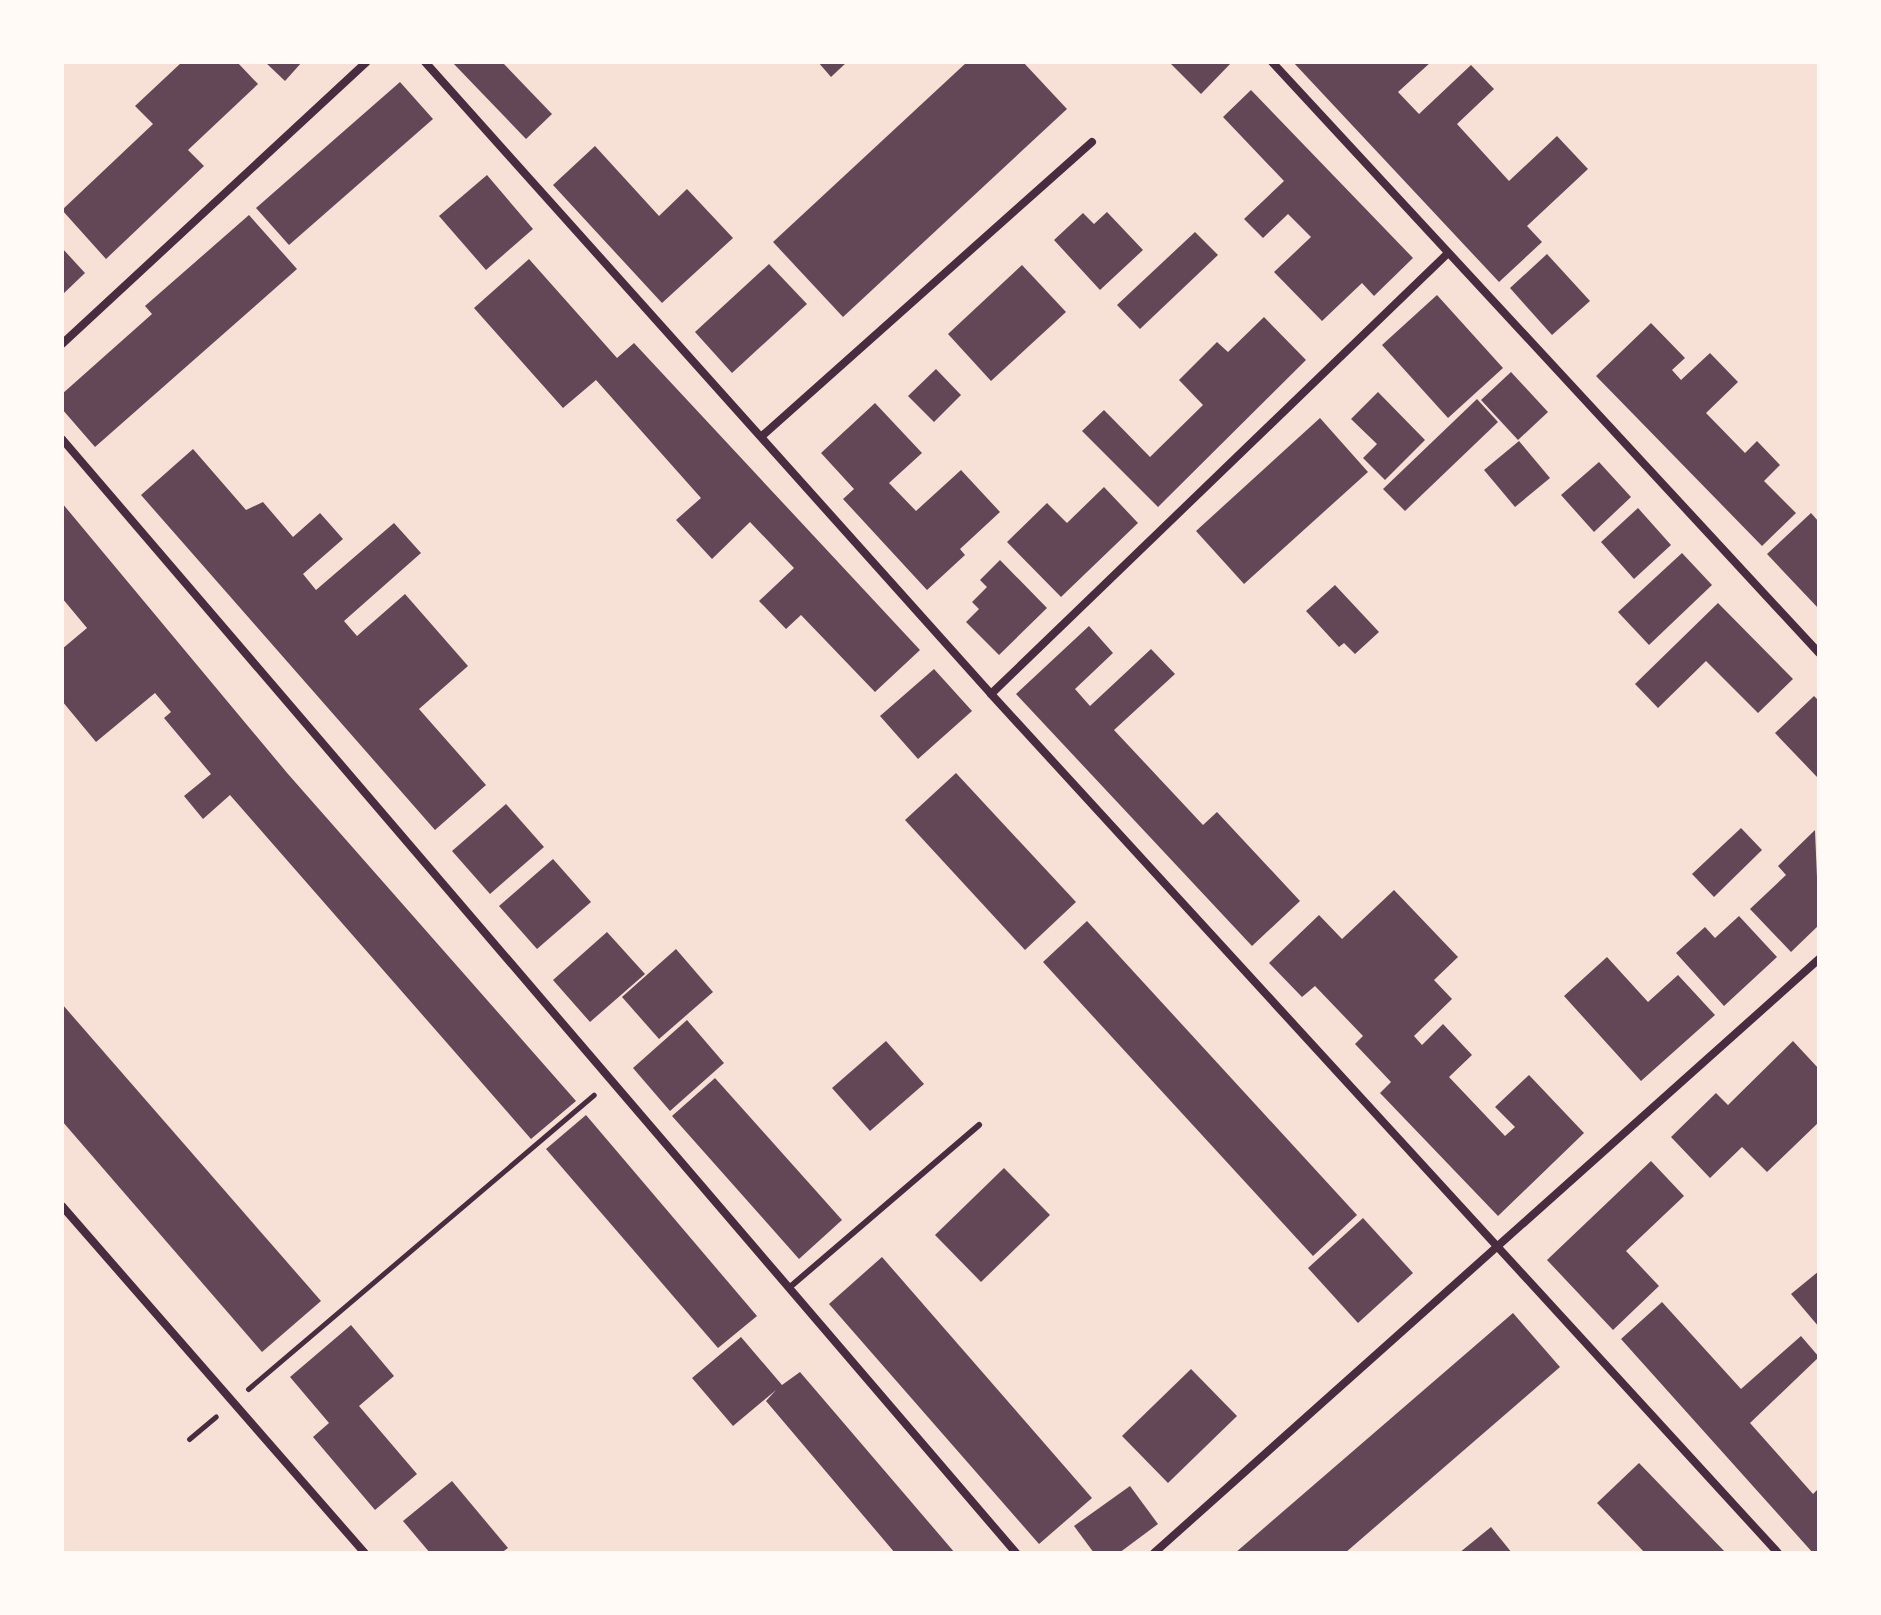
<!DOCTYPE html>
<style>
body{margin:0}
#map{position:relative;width:1881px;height:1615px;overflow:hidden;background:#f7e1d7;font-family:"PT Sans",sans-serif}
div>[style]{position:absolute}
.building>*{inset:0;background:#644757}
.path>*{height:5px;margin:-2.5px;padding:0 2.5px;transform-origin:2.5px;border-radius:2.5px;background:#4a2c40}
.service>*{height:6px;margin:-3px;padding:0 3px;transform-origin:3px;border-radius:3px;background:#4a2c40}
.minor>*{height:8px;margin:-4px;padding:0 4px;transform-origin:4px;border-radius:4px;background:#4a2c40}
span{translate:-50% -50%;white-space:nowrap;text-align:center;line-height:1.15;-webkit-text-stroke:8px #fffaf5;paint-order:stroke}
.frame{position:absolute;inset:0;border:64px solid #fffaf5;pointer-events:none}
</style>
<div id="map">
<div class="building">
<div style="clip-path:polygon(182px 62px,237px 62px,258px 84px,188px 150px,204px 166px,106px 259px,62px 210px,153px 124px,135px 106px)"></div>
<div style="clip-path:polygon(265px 62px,302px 62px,285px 81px)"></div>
<div style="clip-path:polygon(452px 62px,502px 62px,552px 114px,526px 139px)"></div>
<div style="clip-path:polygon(818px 62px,847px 62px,831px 77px)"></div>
<div style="clip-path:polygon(967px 62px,1023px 62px,1067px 109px,843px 317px,773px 242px)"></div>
<div style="clip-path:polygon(1169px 62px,1232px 62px,1201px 94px)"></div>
<div style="clip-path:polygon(1293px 62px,1431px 62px,1398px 92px,1419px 114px,1471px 65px,1494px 89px,1457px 124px,1509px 181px,1557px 136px,1588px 169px,1527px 226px,1542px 242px,1499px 282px)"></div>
<div style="clip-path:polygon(400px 82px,433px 119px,289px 245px,256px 208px)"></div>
<div style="clip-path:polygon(1251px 90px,1413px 258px,1374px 296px,1362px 283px,1322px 321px,1274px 272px,1311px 237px,1288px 214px,1263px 238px,1244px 219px,1284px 181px,1223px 117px)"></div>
<div style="clip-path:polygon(595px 146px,659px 216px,687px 189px,733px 238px,662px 303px,553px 185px)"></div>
<div style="clip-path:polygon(487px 175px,533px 229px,486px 270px,439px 216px)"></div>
<div style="clip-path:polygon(1107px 212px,1143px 250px,1100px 290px,1054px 240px,1083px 213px,1094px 224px)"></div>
<div style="clip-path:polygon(249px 215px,297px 269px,95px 447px,62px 409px,62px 394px,152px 314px,145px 306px)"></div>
<div style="clip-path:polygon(1195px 232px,1218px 255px,1140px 329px,1117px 305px)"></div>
<div style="clip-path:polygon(62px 248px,85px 273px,62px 295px)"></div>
<div style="clip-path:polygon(1547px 254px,1590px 301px,1552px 335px,1510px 288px)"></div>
<div style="clip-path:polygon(529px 259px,617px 358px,634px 343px,920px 650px,875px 692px,801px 615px,786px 629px,759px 601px,794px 568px,750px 522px,712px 559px,676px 520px,701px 498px,596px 380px,563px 408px,474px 308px)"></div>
<div style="clip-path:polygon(769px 264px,807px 304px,732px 373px,695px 332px)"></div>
<div style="clip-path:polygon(1022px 265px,1066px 312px,991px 381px,948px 334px)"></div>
<div style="clip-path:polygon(1437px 295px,1503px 368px,1448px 418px,1382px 345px)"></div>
<div style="clip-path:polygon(1264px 317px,1306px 360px,1158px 507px,1082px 431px,1104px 410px,1150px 457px,1203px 405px,1179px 380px,1217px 342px,1228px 352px)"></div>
<div style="clip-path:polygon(1651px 323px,1685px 358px,1672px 370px,1681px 380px,1710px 353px,1738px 382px,1706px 413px,1745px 453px,1757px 441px,1780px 465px,1764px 481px,1796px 513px,1762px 546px,1596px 376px)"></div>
<div style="clip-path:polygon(936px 369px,961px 395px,934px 422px,908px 396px)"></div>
<div style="clip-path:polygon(1511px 372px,1548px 412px,1518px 440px,1481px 400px)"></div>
<div style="clip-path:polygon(1378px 392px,1425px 440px,1385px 480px,1363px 458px,1377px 444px,1351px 419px)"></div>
<div style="clip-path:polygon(1477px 399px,1498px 422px,1405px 511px,1383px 489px)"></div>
<div style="clip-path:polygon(875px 403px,922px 453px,889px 483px,916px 511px,961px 470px,1000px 512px,960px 549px,965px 555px,927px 590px,843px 499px,854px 489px,821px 453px)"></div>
<div style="clip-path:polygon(1320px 418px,1368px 472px,1244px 584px,1196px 531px)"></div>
<div style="clip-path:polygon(1519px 441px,1550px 478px,1515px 507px,1484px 470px)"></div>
<div style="clip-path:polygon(193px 449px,246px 510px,263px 502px,293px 537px,320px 513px,343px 539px,303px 574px,316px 590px,394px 523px,421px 553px,344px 621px,357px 636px,405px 594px,468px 666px,419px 709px,486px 785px,435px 830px,141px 495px)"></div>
<div style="clip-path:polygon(1599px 462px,1631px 497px,1594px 532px,1561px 495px)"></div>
<div style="clip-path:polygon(1104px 487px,1138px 523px,1061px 597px,1007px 542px,1047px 503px,1067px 523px)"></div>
<div style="clip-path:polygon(62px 503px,288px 774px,576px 1101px,531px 1139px,230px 795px,203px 819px,184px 796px,211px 774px,164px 718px,171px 712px,155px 693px,96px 742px,62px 701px,62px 649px,87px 628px,62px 598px)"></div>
<div style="clip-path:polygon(1638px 508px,1671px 545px,1634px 579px,1601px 542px)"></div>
<div style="clip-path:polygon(1811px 513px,1819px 522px,1819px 609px,1767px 554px)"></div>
<div style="clip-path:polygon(1682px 553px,1712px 585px,1649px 645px,1618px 612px)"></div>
<div style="clip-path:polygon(1000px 560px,1047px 608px,999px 655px,966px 622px,979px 609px,972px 602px,987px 587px,980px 580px)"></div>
<div style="clip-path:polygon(1335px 585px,1379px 632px,1355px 654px,1344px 643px,1339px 647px,1306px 611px)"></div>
<div style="clip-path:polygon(1718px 603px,1793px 679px,1758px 713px,1706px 661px,1658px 708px,1635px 684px)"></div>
<div style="clip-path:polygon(1089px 626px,1113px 653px,1075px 689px,1090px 706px,1151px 649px,1175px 674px,1114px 730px,1203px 825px,1217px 812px,1300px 901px,1252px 946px,1016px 694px)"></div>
<div style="clip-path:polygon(934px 669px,972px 711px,918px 759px,880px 716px)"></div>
<div style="clip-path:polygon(1814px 696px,1819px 701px,1817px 777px,1775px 733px)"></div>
<div style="clip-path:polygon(956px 773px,1076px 902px,1025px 950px,905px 820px)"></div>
<div style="clip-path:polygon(506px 804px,544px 847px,490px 894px,452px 851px)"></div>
<div style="clip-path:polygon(1741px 828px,1762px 850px,1714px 897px,1692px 874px)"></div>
<div style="clip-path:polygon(1815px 830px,1819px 925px,1791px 952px,1750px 909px,1786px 875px,1778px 866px)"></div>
<div style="clip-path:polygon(553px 859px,591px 902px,537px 949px,499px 906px)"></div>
<div style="clip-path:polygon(1394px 890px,1458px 957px,1434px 980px,1452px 999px,1414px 1036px,1422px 1045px,1443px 1024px,1472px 1055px,1449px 1077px,1505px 1136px,1515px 1127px,1495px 1107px,1529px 1075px,1584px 1133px,1498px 1216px,1380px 1093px,1391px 1082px,1355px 1044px,1363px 1036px,1315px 986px,1302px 997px,1269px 963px,1319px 915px,1342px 939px)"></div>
<div style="clip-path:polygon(1739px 916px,1777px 957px,1724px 1006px,1676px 953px,1705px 927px,1715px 938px)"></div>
<div style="clip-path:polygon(1087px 921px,1357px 1215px,1313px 1256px,1043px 962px)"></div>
<div style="clip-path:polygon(607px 932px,645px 974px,590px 1022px,553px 980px)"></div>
<div style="clip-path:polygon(676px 949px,713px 992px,659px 1039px,622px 997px)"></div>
<div style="clip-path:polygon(1607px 957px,1648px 1002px,1678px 975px,1715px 1015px,1641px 1081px,1564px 996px)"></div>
<div style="clip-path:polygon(62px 1004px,321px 1301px,262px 1352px,62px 1121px)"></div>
<div style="clip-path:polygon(687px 1020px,724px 1063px,670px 1111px,633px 1068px)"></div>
<div style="clip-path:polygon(886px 1041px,924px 1084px,870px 1131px,832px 1088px)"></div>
<div style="clip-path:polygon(1793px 1041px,1819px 1069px,1819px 1122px,1767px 1172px,1742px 1147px,1710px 1178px,1671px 1137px,1716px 1093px,1728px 1105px)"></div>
<div style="clip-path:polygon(715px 1078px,842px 1220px,799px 1259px,672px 1116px)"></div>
<div style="clip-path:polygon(586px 1115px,757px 1316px,718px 1348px,546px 1149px)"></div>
<div style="clip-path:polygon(1651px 1161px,1684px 1196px,1626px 1251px,1659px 1286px,1613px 1330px,1547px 1260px)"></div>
<div style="clip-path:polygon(1004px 1168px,1050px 1215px,981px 1282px,935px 1235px)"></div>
<div style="clip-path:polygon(1363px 1218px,1413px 1273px,1358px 1323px,1308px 1268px)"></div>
<div style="clip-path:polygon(882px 1257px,1092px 1498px,1039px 1544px,829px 1304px)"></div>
<div style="clip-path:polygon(1819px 1271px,1819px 1327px,1791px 1294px)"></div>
<div style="clip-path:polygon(1662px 1302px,1741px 1389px,1801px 1336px,1819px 1357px,1750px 1423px,1813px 1494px,1819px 1488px,1819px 1553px,1813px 1553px,1621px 1339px)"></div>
<div style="clip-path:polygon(1513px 1313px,1560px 1367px,1345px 1553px,1235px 1553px)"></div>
<div style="clip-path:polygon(351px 1325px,394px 1376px,359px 1406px,417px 1474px,375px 1510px,313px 1437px,329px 1423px,290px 1377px)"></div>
<div style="clip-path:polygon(741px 1337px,782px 1385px,800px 1372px,955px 1553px,895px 1553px,766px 1401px,776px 1390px,733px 1426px,692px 1378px)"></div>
<div style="clip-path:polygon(1191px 1369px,1237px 1416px,1168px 1483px,1122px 1436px)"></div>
<div style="clip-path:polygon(1639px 1463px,1726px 1553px,1645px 1553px,1597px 1503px)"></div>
<div style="clip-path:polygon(452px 1481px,508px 1548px,501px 1553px,430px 1553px,403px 1521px)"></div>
<div style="clip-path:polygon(1130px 1486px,1158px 1524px,1119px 1553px,1094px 1553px,1074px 1526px)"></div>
<div style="clip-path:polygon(1491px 1527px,1512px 1553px,1459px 1553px)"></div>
</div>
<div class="path">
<div style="left:248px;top:1389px;width:454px;rotate:-40.4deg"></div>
<div style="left:189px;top:1439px;width:35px;rotate:-40deg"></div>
</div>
<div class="service">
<div style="left:790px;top:1287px;width:249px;rotate:-40.6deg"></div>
</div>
<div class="minor">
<div style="left:425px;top:62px;width:848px;rotate:48.15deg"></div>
<div style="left:991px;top:694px;width:1165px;rotate:47.5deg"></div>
<div style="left:1272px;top:62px;width:805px;rotate:47.21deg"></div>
<div style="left:62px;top:344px;width:415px;rotate:-42.8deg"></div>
<div style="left:762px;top:436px;width:442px;rotate:-41.7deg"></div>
<div style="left:62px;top:439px;width:1467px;rotate:49.42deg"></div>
<div style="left:991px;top:694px;width:632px;rotate:-43.97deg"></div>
<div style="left:62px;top:1206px;width:461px;rotate:48.9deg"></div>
<div style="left:1154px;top:1553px;width:892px;rotate:-41.77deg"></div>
</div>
<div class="frame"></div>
</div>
